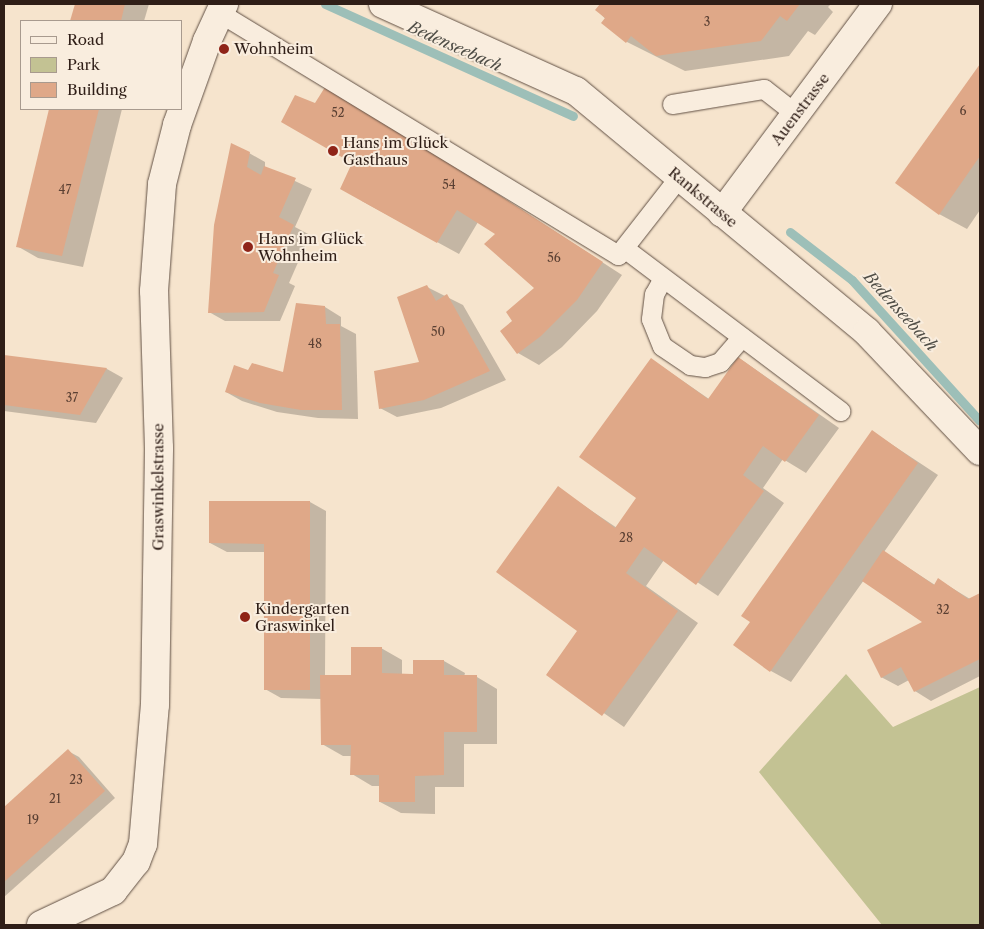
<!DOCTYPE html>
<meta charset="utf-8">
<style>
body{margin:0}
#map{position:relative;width:984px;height:929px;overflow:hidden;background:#f6e4cd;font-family:"Libre Caslon Text",serif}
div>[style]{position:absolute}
.green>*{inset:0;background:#c3c293}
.shadow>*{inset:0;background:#0003}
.stream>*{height:9px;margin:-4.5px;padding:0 4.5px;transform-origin:4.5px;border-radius:4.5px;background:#9dbfb8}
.building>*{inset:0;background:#dfa888}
.roads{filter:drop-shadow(0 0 1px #615044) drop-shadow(0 0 1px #615044)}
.lane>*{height:19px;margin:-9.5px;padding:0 9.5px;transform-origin:9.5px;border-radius:9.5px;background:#f9edde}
.street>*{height:28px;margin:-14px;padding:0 14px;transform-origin:14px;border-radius:14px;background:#f9edde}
.dots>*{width:14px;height:14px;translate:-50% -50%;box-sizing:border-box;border:2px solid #f9edde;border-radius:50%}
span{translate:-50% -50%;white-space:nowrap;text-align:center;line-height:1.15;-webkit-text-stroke:4px #f9edde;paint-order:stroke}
.number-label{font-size:12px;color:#5b4033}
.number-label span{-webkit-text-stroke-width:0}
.poi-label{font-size:15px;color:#2f1e17}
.left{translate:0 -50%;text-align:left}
.street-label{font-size:15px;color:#2f1e17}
.water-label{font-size:16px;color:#504e47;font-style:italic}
.frame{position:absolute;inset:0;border:5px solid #2f1e17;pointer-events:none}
.legend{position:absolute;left:20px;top:20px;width:162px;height:90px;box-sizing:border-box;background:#f9edde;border:1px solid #a89a8e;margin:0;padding:6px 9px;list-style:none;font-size:15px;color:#2f1e17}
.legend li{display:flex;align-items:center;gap:10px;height:25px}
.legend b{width:25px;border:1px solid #a89a8e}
</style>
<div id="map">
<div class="green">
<div style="clip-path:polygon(846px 674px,893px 727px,980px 687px,980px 925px,882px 925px,759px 772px)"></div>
</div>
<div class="shadow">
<div style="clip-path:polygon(76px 4px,149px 4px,144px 21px,72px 21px)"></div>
<div style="clip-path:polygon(602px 4px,831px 4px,828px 7px,833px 12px,815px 35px,808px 31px,789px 56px,685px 71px,627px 42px,597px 10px)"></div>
<div style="clip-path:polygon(980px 66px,980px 210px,967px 229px,939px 214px)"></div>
<div style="clip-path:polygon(348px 97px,622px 275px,597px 311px,562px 347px,539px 365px,518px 353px,514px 322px,535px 288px,497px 234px,478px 222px,459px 254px,362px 201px,354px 162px,315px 105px)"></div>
<div style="clip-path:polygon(50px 109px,122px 109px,83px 267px,38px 258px,17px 246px)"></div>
<div style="clip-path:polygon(249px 153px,265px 162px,265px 167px,312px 189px,295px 227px,310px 235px,289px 283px,295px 286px,280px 321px,225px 321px,209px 312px)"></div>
<div style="clip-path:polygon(427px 287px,463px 305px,506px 380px,441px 408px,397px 417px,380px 408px,420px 363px)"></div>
<div style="clip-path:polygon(325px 307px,341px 317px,341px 326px,356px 334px,358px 419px,318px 418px,277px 412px,242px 401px,226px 392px,249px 371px,284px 373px)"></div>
<div style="clip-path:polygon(4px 356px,107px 369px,123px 378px,96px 423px,4px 411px)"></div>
<div style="clip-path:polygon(739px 358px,839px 428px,806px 473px,783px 459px,763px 488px,784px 503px,718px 596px,664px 560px,646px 586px,698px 623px,624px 727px,547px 674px,579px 631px,558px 488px,617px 528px,638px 498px,651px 359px,709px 399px)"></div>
<div style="clip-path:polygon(873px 432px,938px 475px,884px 552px,935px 585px,939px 580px,970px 599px,980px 594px,980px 676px,931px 701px,915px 691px,909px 680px,898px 686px,881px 677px,924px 622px,864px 580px,791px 682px,771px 671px,751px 622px)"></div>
<div style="clip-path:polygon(310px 502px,326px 511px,325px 676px,352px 676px,381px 648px,402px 660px,402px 675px,414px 675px,444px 661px,465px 673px,464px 677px,477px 677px,497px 689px,497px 744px,464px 744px,464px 787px,435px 787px,435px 814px,401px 813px,380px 802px,380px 786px,372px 786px,352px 774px,352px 756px,343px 756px,322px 744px,322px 699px,281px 698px,265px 689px,265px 552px,227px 552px,210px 543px)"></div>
<div style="clip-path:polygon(68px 751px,79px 757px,115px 798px,4px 897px,4px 809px)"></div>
</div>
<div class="stream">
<div style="left:325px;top:4px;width:272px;rotate:24.3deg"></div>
<div style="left:790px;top:232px;width:78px;rotate:37.7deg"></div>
<div style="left:852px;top:280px;width:190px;rotate:47.8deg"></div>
</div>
<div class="building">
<div style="clip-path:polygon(75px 4px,125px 4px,121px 21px,70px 21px)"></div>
<div style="clip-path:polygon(600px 4px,800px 4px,787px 21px,780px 16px,761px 41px,656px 56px,631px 36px,626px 43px,601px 23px,605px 18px,595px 10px)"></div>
<div style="clip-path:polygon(980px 64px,980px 156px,939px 215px,895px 183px)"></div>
<div style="clip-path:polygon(327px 84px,603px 262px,577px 300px,541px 336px,517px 354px,500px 331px,512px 321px,506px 312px,534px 288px,484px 244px,495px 234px,457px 210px,437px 243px,340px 189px,352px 163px,281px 122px,295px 95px,315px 103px)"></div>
<div style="clip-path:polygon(49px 109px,99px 109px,62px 256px,16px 247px)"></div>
<div style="clip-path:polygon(231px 143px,250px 152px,247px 167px,261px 175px,264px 166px,296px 178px,279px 217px,294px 225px,273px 273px,279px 275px,264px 312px,208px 313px,214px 225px)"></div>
<div style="clip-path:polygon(427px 285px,436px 301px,447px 294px,490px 371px,424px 400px,379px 409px,374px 371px,419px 362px,397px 297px)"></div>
<div style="clip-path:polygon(296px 303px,325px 306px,326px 324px,340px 324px,342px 410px,301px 410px,260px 403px,225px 392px,234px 365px,248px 370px,252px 363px,283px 372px)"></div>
<div style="clip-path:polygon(4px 355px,107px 368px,80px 415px,4px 405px)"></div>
<div style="clip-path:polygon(738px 357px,819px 415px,785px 462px,763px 446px,743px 475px,764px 491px,696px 585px,644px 547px,626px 573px,678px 611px,602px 716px,546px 675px,577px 631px,496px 572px,558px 486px,615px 528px,636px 498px,579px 457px,651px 358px,708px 399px)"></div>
<div style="clip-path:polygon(872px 430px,918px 463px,770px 672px,733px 645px,750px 622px,741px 616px)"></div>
<div style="clip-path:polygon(209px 501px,310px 501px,310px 690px,264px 690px,264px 544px,209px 543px)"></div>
<div style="clip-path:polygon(883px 550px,934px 585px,938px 578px,968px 599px,980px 593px,980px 659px,914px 692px,901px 667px,881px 678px,867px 650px,922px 622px,862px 581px)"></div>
<div style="clip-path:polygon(351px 647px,382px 647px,382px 673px,413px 674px,413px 660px,444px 660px,444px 675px,477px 675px,477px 732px,444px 732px,444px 775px,415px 776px,415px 802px,379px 802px,379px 775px,350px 775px,351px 745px,321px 745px,320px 675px,351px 675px)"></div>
<div style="clip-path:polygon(68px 749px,105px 791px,4px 882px,4px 807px)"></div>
</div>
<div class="roads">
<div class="lane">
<div style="left:220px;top:13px;width:466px;rotate:31.3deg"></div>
<div style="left:618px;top:255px;width:99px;rotate:-52deg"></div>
<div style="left:672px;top:104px;width:93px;rotate:-9.3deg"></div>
<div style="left:764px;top:89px;width:41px;rotate:38deg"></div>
<div style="left:624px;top:248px;width:271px;rotate:37deg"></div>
<div style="left:663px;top:278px;width:18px;rotate:119deg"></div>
<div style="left:654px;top:294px;width:25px;rotate:97deg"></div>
<div style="left:651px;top:319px;width:29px;rotate:68deg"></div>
<div style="left:662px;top:346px;width:34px;rotate:34deg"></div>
<div style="left:690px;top:365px;width:15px;rotate:8deg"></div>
<div style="left:705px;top:367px;width:16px;rotate:-18deg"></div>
<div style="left:720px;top:362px;width:33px;rotate:-49deg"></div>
</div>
<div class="street">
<div style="left:383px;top:4px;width:212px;rotate:24.3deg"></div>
<div style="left:576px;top:91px;width:378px;rotate:39.6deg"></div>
<div style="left:867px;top:332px;width:164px;rotate:46.5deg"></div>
<div style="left:722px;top:213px;width:261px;rotate:-53.3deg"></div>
<div style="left:41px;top:925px;width:80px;rotate:-25.3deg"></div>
<div style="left:113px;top:891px;width:37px;rotate:-52deg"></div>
<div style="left:136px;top:862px;width:19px;rotate:-69deg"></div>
<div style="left:143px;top:844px;width:140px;rotate:-85.1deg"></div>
<div style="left:155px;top:705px;width:257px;rotate:-89.1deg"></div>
<div style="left:159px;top:448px;width:157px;rotate:-91.8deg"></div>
<div style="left:154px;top:291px;width:107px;rotate:-85.7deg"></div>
<div style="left:162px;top:184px;width:61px;rotate:-75.7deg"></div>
<div style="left:177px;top:125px;width:89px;rotate:-70.3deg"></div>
<div style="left:207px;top:41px;width:41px;rotate:-65.3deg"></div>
</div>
</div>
<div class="dots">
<div style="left:224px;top:49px;background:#8f2418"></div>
<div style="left:333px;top:151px;background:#8f2418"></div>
<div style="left:248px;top:247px;background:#8f2418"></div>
<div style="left:245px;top:617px;background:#8f2418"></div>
</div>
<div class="number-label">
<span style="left:707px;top:22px">3</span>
<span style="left:963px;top:111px">6</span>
<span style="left:338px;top:113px">52</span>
<span style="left:449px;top:185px">54</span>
<span style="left:65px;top:190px">47</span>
<span style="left:554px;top:258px">56</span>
<span style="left:438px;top:332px">50</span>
<span style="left:315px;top:344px">48</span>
<span style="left:72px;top:398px">37</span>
<span style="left:626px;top:538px">28</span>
<span style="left:943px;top:610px">32</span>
<span style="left:76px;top:780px">23</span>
<span style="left:55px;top:799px">21</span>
<span style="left:33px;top:820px">19</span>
</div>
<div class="poi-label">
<span class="left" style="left:234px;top:49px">Wohnheim</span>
<span class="left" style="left:343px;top:151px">Hans im Glück<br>Gasthaus</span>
<span class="left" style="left:258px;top:247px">Hans im Glück<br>Wohnheim</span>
<span class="left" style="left:255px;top:617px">Kindergarten<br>Graswinkel</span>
</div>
<div class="street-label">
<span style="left:800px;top:109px;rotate:-53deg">Auenstrasse</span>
<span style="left:703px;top:197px;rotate:40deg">Rankstrasse</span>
<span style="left:158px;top:487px;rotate:-90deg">Graswinkelstrasse</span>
</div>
<div class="water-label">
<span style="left:455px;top:46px;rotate:24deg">Bedenseebach</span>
<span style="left:901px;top:311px;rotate:48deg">Bedenseebach</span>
</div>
<div class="frame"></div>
<ul class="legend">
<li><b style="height:6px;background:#f9edde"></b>Road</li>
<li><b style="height:14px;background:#c3c293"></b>Park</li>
<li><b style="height:14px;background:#dfa888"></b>Building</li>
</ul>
</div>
